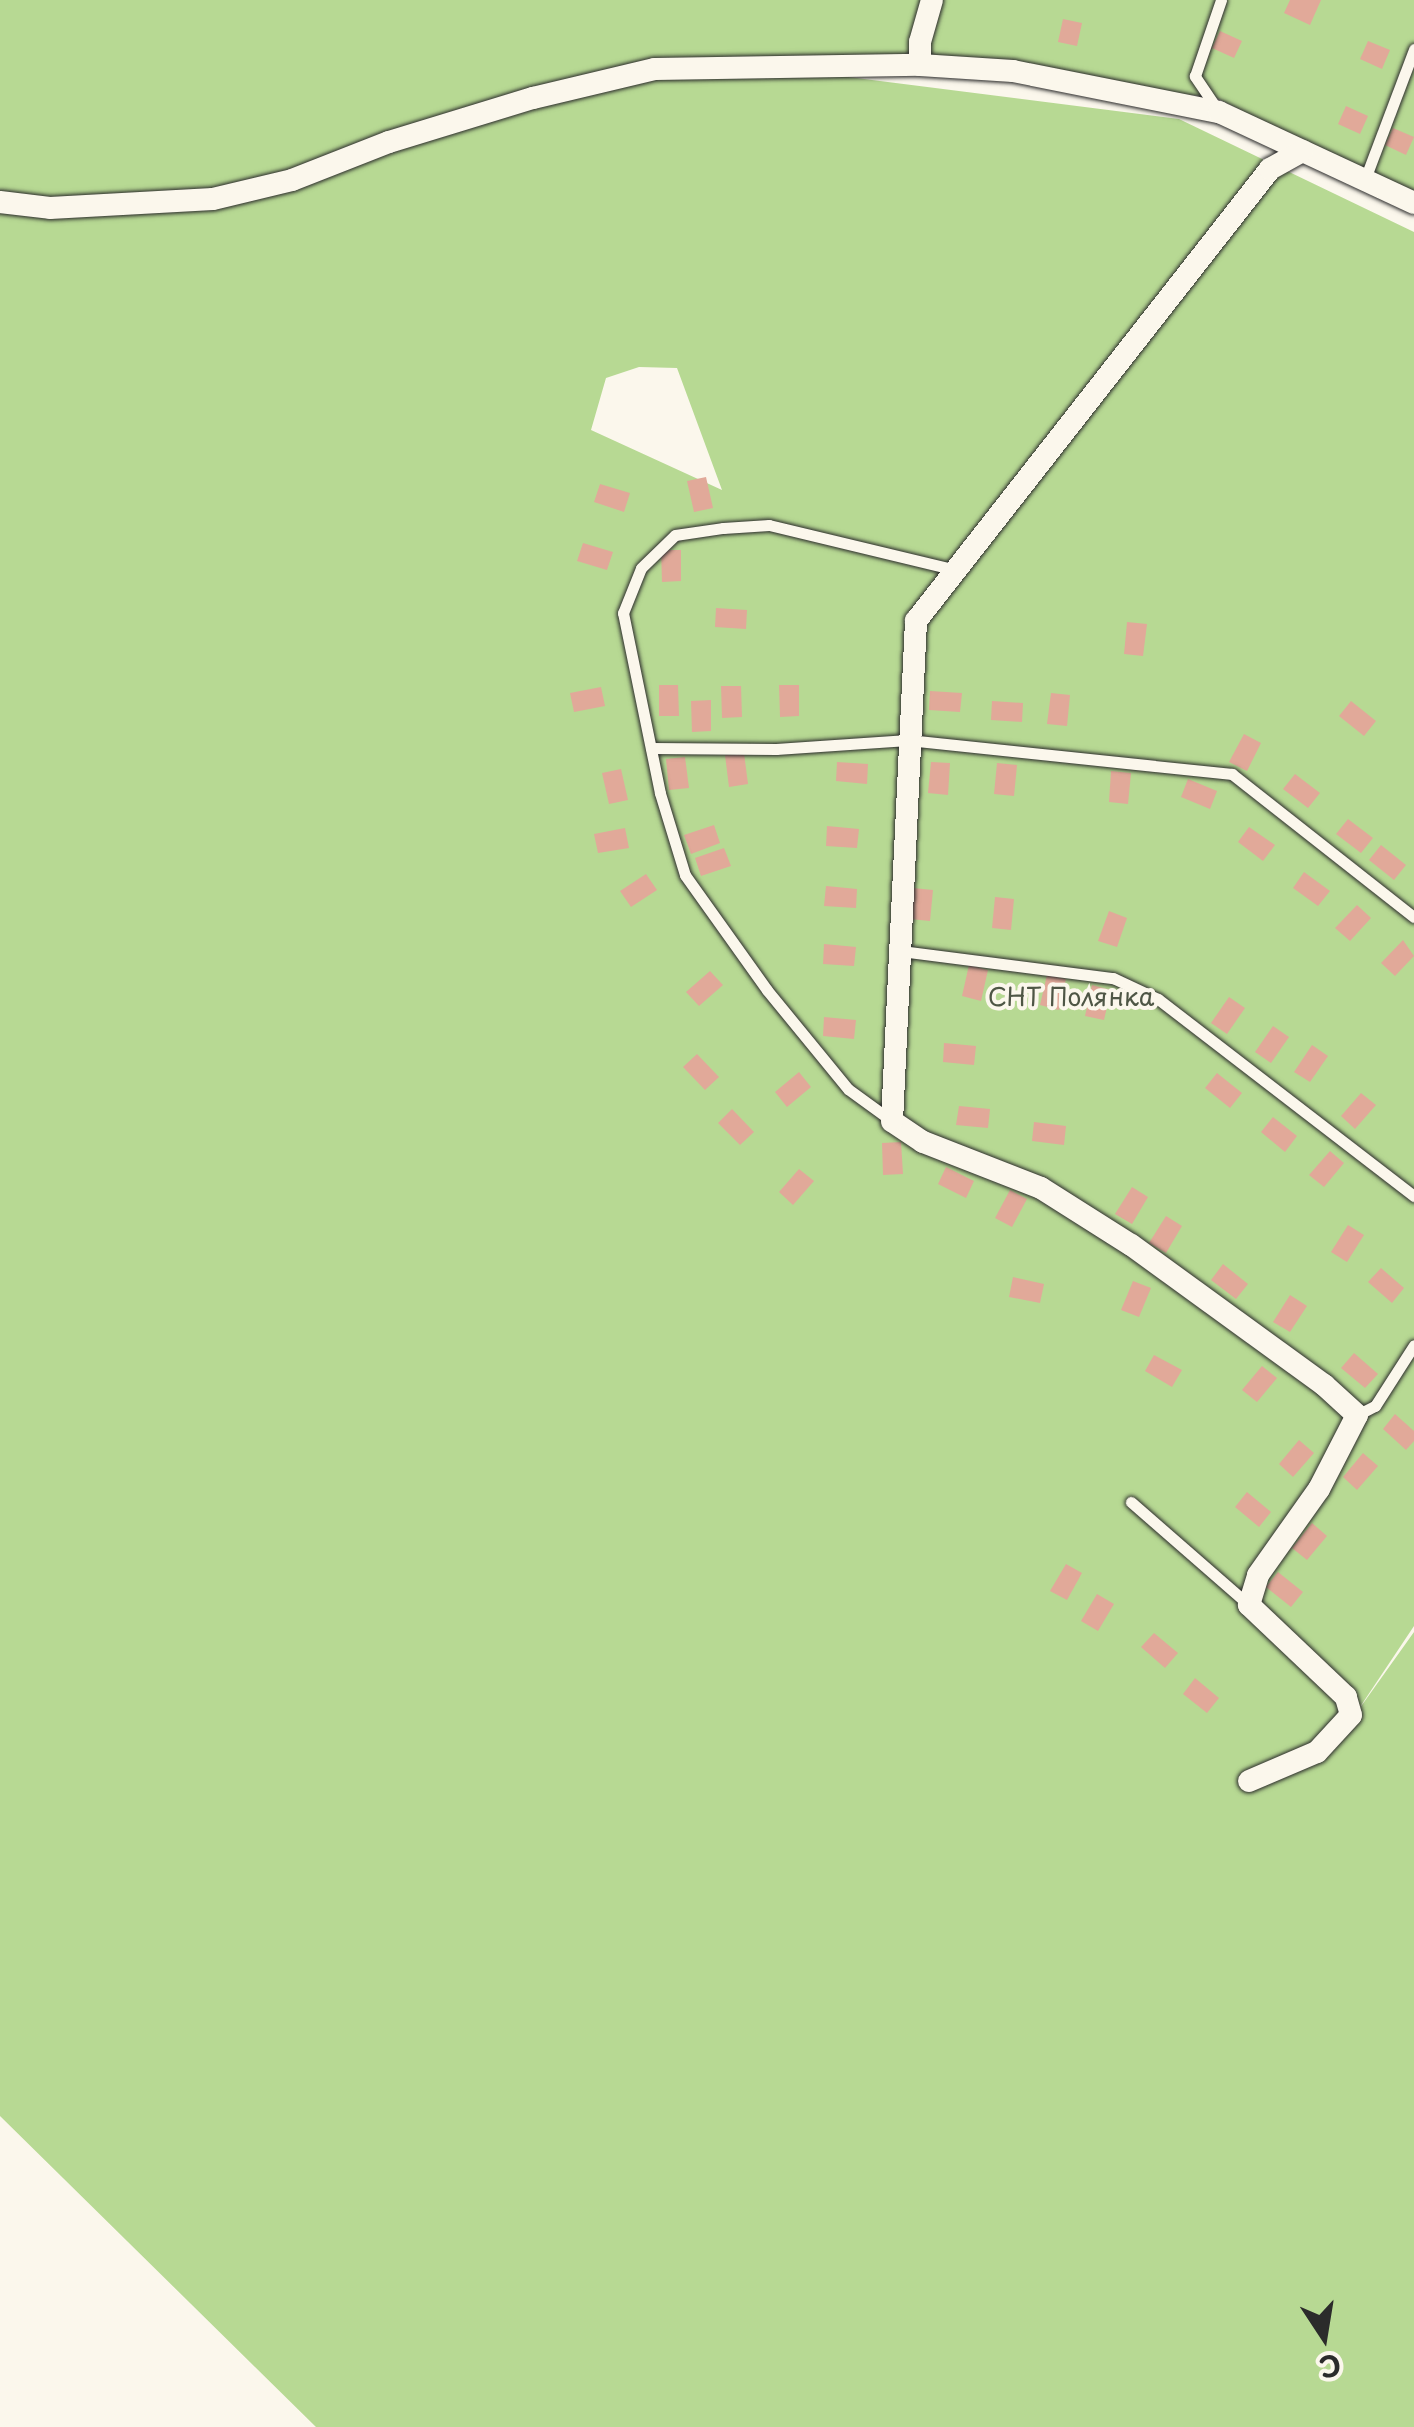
<!DOCTYPE html>
<meta charset="utf-8">
<style>
body{margin:0}
#map{position:relative;width:1414px;height:2427px;overflow:hidden;background:#fbf7ec;font-family:"Playpen Sans",sans-serif}
div>[style]{position:absolute}
.green>*{inset:0;background:#b7d993}
.building>*{inset:0;background:#e1a999}
.roads{filter:drop-shadow(0 0 2px #2b2b2b) drop-shadow(0 0 2px #2b2b2b)}
.service>*{height:11px;margin:-5.5px;padding:0 5.5px;transform-origin:5.5px;border-radius:5.5px;background:#fbf7ec}
.minor>*{height:22px;margin:-11px;padding:0 11px;transform-origin:11px;border-radius:11px;background:#fbf7ec}
span{translate:-50% -50%;white-space:nowrap;text-align:center;line-height:1.15;-webkit-text-stroke:8px #fbf7ec;paint-order:stroke}
.park-label{font-size:25px;color:#4e5645}
.north{position:absolute;left:1274px;top:2287px;width:100px;height:100px;-webkit-text-stroke:8px #fbf7ec;paint-order:stroke;rotate:168deg;font-size:28px;font-weight:700;line-height:40px;text-align:center;color:#2b2b2b}
.north::after{content:'';display:block;margin:auto;width:35px;height:45px;background:#2b2b2b;clip-path:polygon(50% 0,100% 100%,50% 72%,0 100%)}
</style>
<div id="map">
<div class="green">
<div style="clip-path:polygon(evenodd,0 0,1414px 0,1414px 199px,1215px 97px,978px 77px,801px 71px,1179px 119px,1414px 232px,1414px 1626px,1352px 1719px,1414px 1632px,1414px 2427px,316px 2427px,0 2116px,0 0,639px 367px,677px 368px,722px 490px,591px 430px,606px 378px,639px 367px)"></div>
</div>
<div class="building">
<div style="clip-path:polygon(1290px 0,1321px 0,1310px 25px,1284px 13px)"></div>
<div style="clip-path:polygon(1063px 19px,1082px 23px,1077px 46px,1058px 42px)"></div>
<div style="clip-path:polygon(1220px 31px,1242px 41px,1234px 58px,1212px 48px)"></div>
<div style="clip-path:polygon(1368px 41px,1390px 50px,1382px 69px,1360px 59px)"></div>
<div style="clip-path:polygon(1346px 106px,1368px 116px,1360px 134px,1338px 124px)"></div>
<div style="clip-path:polygon(1393px 128px,1414px 137px,1406px 155px,1385px 145px)"></div>
<div style="clip-path:polygon(706px 477px,713px 508px,694px 512px,687px 481px)"></div>
<div style="clip-path:polygon(600px 484px,630px 493px,624px 512px,594px 502px)"></div>
<div style="clip-path:polygon(583px 543px,613px 552px,607px 570px,577px 561px)"></div>
<div style="clip-path:polygon(661px 550px,681px 550px,681px 581px,662px 582px)"></div>
<div style="clip-path:polygon(716px 608px,747px 610px,746px 629px,715px 627px)"></div>
<div style="clip-path:polygon(1127px 622px,1147px 624px,1143px 656px,1124px 654px)"></div>
<div style="clip-path:polygon(659px 685px,678px 685px,679px 716px,659px 716px)"></div>
<div style="clip-path:polygon(779px 685px,799px 685px,799px 716px,780px 717px)"></div>
<div style="clip-path:polygon(721px 686px,741px 686px,742px 717px,722px 718px)"></div>
<div style="clip-path:polygon(601px 687px,605px 706px,574px 712px,570px 693px)"></div>
<div style="clip-path:polygon(930px 691px,962px 693px,960px 712px,929px 710px)"></div>
<div style="clip-path:polygon(1051px 693px,1070px 695px,1067px 726px,1047px 724px)"></div>
<div style="clip-path:polygon(711px 700px,711px 731px,692px 732px,691px 701px)"></div>
<div style="clip-path:polygon(992px 701px,1023px 703px,1022px 722px,991px 720px)"></div>
<div style="clip-path:polygon(1351px 701px,1376px 721px,1364px 736px,1339px 716px)"></div>
<div style="clip-path:polygon(1244px 734px,1261px 743px,1247px 771px,1229px 762px)"></div>
<div style="clip-path:polygon(744px 753px,748px 784px,729px 787px,725px 755px)"></div>
<div style="clip-path:polygon(685px 757px,689px 788px,669px 790px,666px 759px)"></div>
<div style="clip-path:polygon(837px 762px,868px 764px,867px 784px,836px 781px)"></div>
<div style="clip-path:polygon(931px 762px,950px 763px,948px 795px,928px 793px)"></div>
<div style="clip-path:polygon(997px 763px,1017px 765px,1014px 796px,994px 794px)"></div>
<div style="clip-path:polygon(621px 769px,628px 800px,609px 804px,602px 773px)"></div>
<div style="clip-path:polygon(1111px 771px,1131px 773px,1128px 804px,1109px 802px)"></div>
<div style="clip-path:polygon(1295px 774px,1320px 793px,1308px 808px,1283px 789px)"></div>
<div style="clip-path:polygon(1188px 779px,1217px 791px,1210px 809px,1181px 797px)"></div>
<div style="clip-path:polygon(1348px 819px,1373px 838px,1361px 853px,1336px 834px)"></div>
<div style="clip-path:polygon(714px 825px,720px 843px,691px 854px,684px 835px)"></div>
<div style="clip-path:polygon(827px 826px,859px 829px,857px 848px,826px 846px)"></div>
<div style="clip-path:polygon(1249px 827px,1275px 845px,1263px 861px,1238px 842px)"></div>
<div style="clip-path:polygon(625px 828px,629px 848px,598px 853px,594px 834px)"></div>
<div style="clip-path:polygon(1381px 845px,1406px 865px,1394px 880px,1369px 860px)"></div>
<div style="clip-path:polygon(724px 848px,731px 866px,701px 876px,695px 858px)"></div>
<div style="clip-path:polygon(1304px 872px,1330px 891px,1318px 906px,1293px 888px)"></div>
<div style="clip-path:polygon(646px 874px,657px 890px,631px 907px,620px 891px)"></div>
<div style="clip-path:polygon(826px 886px,857px 889px,856px 908px,824px 906px)"></div>
<div style="clip-path:polygon(913px 888px,933px 890px,930px 921px,910px 919px)"></div>
<div style="clip-path:polygon(995px 897px,1014px 899px,1011px 930px,992px 928px)"></div>
<div style="clip-path:polygon(1357px 905px,1371px 918px,1350px 941px,1335px 928px)"></div>
<div style="clip-path:polygon(1109px 911px,1127px 918px,1117px 947px,1098px 941px)"></div>
<div style="clip-path:polygon(1403px 940px,1414px 956px,1395px 976px,1381px 963px)"></div>
<div style="clip-path:polygon(824px 944px,856px 947px,854px 966px,823px 964px)"></div>
<div style="clip-path:polygon(969px 965px,988px 970px,981px 1001px,962px 996px)"></div>
<div style="clip-path:polygon(710px 971px,723px 985px,699px 1006px,686px 992px)"></div>
<div style="clip-path:polygon(1047px 975px,1066px 979px,1059px 1010px,1040px 1005px)"></div>
<div style="clip-path:polygon(1092px 985px,1111px 990px,1104px 1020px,1085px 1016px)"></div>
<div style="clip-path:polygon(1229px 997px,1245px 1008px,1227px 1034px,1211px 1023px)"></div>
<div style="clip-path:polygon(824px 1017px,856px 1020px,854px 1039px,823px 1036px)"></div>
<div style="clip-path:polygon(1273px 1026px,1289px 1037px,1271px 1063px,1255px 1052px)"></div>
<div style="clip-path:polygon(944px 1043px,976px 1046px,974px 1065px,943px 1062px)"></div>
<div style="clip-path:polygon(1312px 1045px,1328px 1056px,1310px 1082px,1294px 1072px)"></div>
<div style="clip-path:polygon(697px 1054px,719px 1077px,705px 1090px,683px 1067px)"></div>
<div style="clip-path:polygon(799px 1072px,811px 1087px,787px 1107px,775px 1092px)"></div>
<div style="clip-path:polygon(1217px 1073px,1242px 1093px,1230px 1108px,1205px 1088px)"></div>
<div style="clip-path:polygon(1361px 1093px,1376px 1105px,1355px 1129px,1341px 1116px)"></div>
<div style="clip-path:polygon(959px 1106px,990px 1109px,988px 1128px,956px 1125px)"></div>
<div style="clip-path:polygon(732px 1109px,754px 1132px,740px 1145px,718px 1123px)"></div>
<div style="clip-path:polygon(1273px 1117px,1297px 1136px,1285px 1152px,1261px 1132px)"></div>
<div style="clip-path:polygon(1034px 1122px,1066px 1126px,1064px 1145px,1032px 1141px)"></div>
<div style="clip-path:polygon(901px 1142px,903px 1174px,883px 1175px,882px 1143px)"></div>
<div style="clip-path:polygon(1330px 1151px,1344px 1163px,1324px 1187px,1309px 1175px)"></div>
<div style="clip-path:polygon(946px 1167px,974px 1181px,966px 1198px,938px 1184px)"></div>
<div style="clip-path:polygon(799px 1169px,814px 1181px,793px 1205px,779px 1192px)"></div>
<div style="clip-path:polygon(1132px 1187px,1148px 1197px,1132px 1224px,1115px 1214px)"></div>
<div style="clip-path:polygon(1010px 1190px,1027px 1199px,1012px 1227px,995px 1218px)"></div>
<div style="clip-path:polygon(1166px 1216px,1182px 1226px,1166px 1253px,1149px 1243px)"></div>
<div style="clip-path:polygon(1348px 1225px,1364px 1235px,1347px 1262px,1331px 1252px)"></div>
<div style="clip-path:polygon(1223px 1264px,1248px 1284px,1236px 1299px,1211px 1280px)"></div>
<div style="clip-path:polygon(1381px 1268px,1404px 1288px,1392px 1303px,1368px 1282px)"></div>
<div style="clip-path:polygon(1013px 1277px,1044px 1284px,1040px 1303px,1009px 1297px)"></div>
<div style="clip-path:polygon(1133px 1281px,1151px 1288px,1139px 1317px,1121px 1310px)"></div>
<div style="clip-path:polygon(1290px 1295px,1307px 1306px,1290px 1332px,1273px 1322px)"></div>
<div style="clip-path:polygon(1354px 1353px,1378px 1374px,1365px 1388px,1341px 1368px)"></div>
<div style="clip-path:polygon(1154px 1355px,1182px 1370px,1172px 1387px,1145px 1371px)"></div>
<div style="clip-path:polygon(1262px 1366px,1277px 1378px,1257px 1402px,1242px 1390px)"></div>
<div style="clip-path:polygon(1395px 1414px,1414px 1431px,1414px 1441px,1406px 1450px,1383px 1429px)"></div>
<div style="clip-path:polygon(1299px 1440px,1314px 1453px,1293px 1477px,1279px 1464px)"></div>
<div style="clip-path:polygon(1363px 1453px,1378px 1466px,1357px 1490px,1343px 1477px)"></div>
<div style="clip-path:polygon(1247px 1492px,1271px 1512px,1259px 1527px,1235px 1507px)"></div>
<div style="clip-path:polygon(1312px 1523px,1327px 1536px,1307px 1560px,1292px 1548px)"></div>
<div style="clip-path:polygon(1066px 1564px,1082px 1573px,1067px 1600px,1050px 1591px)"></div>
<div style="clip-path:polygon(1278px 1572px,1303px 1592px,1291px 1607px,1266px 1587px)"></div>
<div style="clip-path:polygon(1097px 1594px,1114px 1604px,1098px 1631px,1081px 1621px)"></div>
<div style="clip-path:polygon(1154px 1633px,1178px 1653px,1165px 1668px,1141px 1647px)"></div>
<div style="clip-path:polygon(1195px 1678px,1219px 1698px,1207px 1713px,1183px 1694px)"></div>
</div>
<div class="roads">
<div class="service">
<div style="left:1217px;top:109px;width:40px;rotate:-124deg"></div>
<div style="left:1195px;top:76px;width:80px;rotate:-71.1deg"></div>
<div style="left:1365px;top:179px;width:139px;rotate:-69.3deg"></div>
<div style="left:651px;top:748px;width:125px;rotate:0.5deg"></div>
<div style="left:776px;top:749px;width:132px;rotate:-3.9deg"></div>
<div style="left:908px;top:740px;width:326px;rotate:6deg"></div>
<div style="left:1232px;top:774px;width:231px;rotate:38.2deg"></div>
<div style="left:901px;top:951px;width:214px;rotate:7.3deg"></div>
<div style="left:1113px;top:978px;width:50px;rotate:25deg"></div>
<div style="left:1158px;top:999px;width:323px;rotate:37.6deg"></div>
<div style="left:892px;top:1121px;width:54px;rotate:-144deg"></div>
<div style="left:848px;top:1089px;width:128px;rotate:-129.3deg"></div>
<div style="left:767px;top:990px;width:141px;rotate:-125.5deg"></div>
<div style="left:685px;top:875px;width:86px;rotate:-107deg"></div>
<div style="left:660px;top:793px;width:184px;rotate:-101.6deg"></div>
<div style="left:623px;top:613px;width:48px;rotate:-68.2deg"></div>
<div style="left:641px;top:568px;width:47px;rotate:-44.1deg"></div>
<div style="left:675px;top:535px;width:49px;rotate:-8.3deg"></div>
<div style="left:723px;top:528px;width:46px;rotate:-3.7deg"></div>
<div style="left:769px;top:525px;width:192px;rotate:13.5deg"></div>
<div style="left:1357px;top:1415px;width:20px;rotate:-27deg"></div>
<div style="left:1375px;top:1406px;width:72px;rotate:-57.4deg"></div>
<div style="left:1131px;top:1502px;width:157px;rotate:41.1deg"></div>
</div>
<div class="minor">
<div style="left:920px;top:65px;width:23px;rotate:-90deg"></div>
<div style="left:920px;top:42px;width:44px;rotate:-74.1deg"></div>
<div style="left:0;top:202px;width:50px;rotate:6.8deg"></div>
<div style="left:50px;top:208px;width:163px;rotate:-3.2deg"></div>
<div style="left:213px;top:199px;width:81px;rotate:-13.5deg"></div>
<div style="left:292px;top:180px;width:104px;rotate:-21.4deg"></div>
<div style="left:389px;top:142px;width:151px;rotate:-17deg"></div>
<div style="left:533px;top:98px;width:125px;rotate:-13.4deg"></div>
<div style="left:655px;top:69px;width:265px;rotate:-0.9deg"></div>
<div style="left:920px;top:65px;width:93px;rotate:3.7deg"></div>
<div style="left:1013px;top:71px;width:210px;rotate:11.3deg"></div>
<div style="left:1219px;top:112px;width:215px;rotate:25deg"></div>
<div style="left:1249px;top:1781px;width:74px;rotate:-23.1deg"></div>
<div style="left:1317px;top:1752px;width:50px;rotate:-47.4deg"></div>
<div style="left:1351px;top:1715px;width:19px;rotate:-106deg"></div>
<div style="left:1346px;top:1697px;width:134px;rotate:-136.5deg"></div>
<div style="left:1249px;top:1605px;width:31px;rotate:-73deg"></div>
<div style="left:1258px;top:1575px;width:105px;rotate:-54.7deg"></div>
<div style="left:1319px;top:1489px;width:83px;rotate:-62.8deg"></div>
<div style="left:1357px;top:1415px;width:45px;rotate:-137.7deg"></div>
<div style="left:1324px;top:1385px;width:238px;rotate:-144deg"></div>
<div style="left:1131px;top:1245px;width:107px;rotate:-147.7deg"></div>
<div style="left:1041px;top:1188px;width:127px;rotate:-158.7deg"></div>
<div style="left:923px;top:1142px;width:37px;rotate:-146deg"></div>
<div style="left:892px;top:1121px;width:501px;rotate:-87.25deg"></div>
<div style="left:916px;top:621px;width:574px;rotate:-51.93deg"></div>
<div style="left:1270px;top:169px;width:37px;rotate:-29deg"></div>
</div>
</div>
<div class="park-label">
<span style="left:1071px;top:996px">СНТ Полянка</span>
</div>
<div class="north">С</div>
</div>
